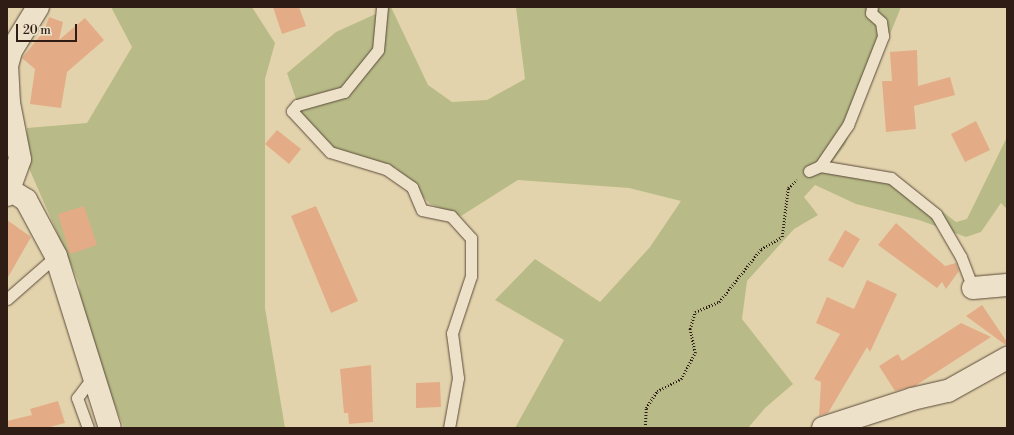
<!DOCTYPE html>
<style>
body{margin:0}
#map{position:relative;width:1014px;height:435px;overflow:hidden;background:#e3d3ac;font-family:"Libre Bodoni",serif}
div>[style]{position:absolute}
.green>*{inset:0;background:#b8bb87}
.building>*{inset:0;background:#e3ac87}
.path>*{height:2.5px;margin-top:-1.25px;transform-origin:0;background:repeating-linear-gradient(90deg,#2e1c15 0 1px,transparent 0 3px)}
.roads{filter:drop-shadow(0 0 1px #5b4a3b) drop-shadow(0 0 1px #5b4a3b)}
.lane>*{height:11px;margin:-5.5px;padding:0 5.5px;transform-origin:5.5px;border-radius:5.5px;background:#ede2c9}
.street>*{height:22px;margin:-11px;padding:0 11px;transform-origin:11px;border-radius:11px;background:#ede2c9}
span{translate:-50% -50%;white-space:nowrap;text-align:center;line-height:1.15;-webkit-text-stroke:3px #ede2c9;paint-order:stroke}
.frame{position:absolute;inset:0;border:8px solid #2e1c15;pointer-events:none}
.scale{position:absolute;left:16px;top:24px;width:61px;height:18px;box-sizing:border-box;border:2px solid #2e1c15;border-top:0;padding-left:5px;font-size:12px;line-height:14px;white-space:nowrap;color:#2e1c15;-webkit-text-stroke:3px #ede2c9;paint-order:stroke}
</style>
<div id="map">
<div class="green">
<div style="clip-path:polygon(111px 7px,252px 7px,275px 43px,265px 79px,265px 308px,285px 428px,124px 428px,82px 322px,79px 283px,28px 166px,27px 128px,87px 123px,132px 47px)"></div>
<div style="clip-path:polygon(391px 7px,428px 85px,452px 102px,487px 100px,525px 79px,516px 7px,901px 7px,845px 145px,826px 170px,903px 181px,956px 222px,967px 219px,1007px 137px,1007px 209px,1001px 203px,981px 232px,966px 237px,919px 220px,856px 204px,815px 185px,804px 197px,818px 215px,794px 229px,747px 281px,742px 319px,793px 384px,765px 408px,748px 428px,515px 428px,564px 340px,495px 300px,535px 259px,600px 302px,650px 247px,681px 201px,629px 188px,518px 180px,461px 216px,430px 204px,396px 168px,334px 148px,301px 114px,287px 73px,336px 32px)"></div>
</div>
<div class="building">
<div style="clip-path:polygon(273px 7px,299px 7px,306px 26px,282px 34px)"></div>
<div style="clip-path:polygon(49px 17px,63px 22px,59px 40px,85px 18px,104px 40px,67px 72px,61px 108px,30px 104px,35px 69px,22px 58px,44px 31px)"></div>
<div style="clip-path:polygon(917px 50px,918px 86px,950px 77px,955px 95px,914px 106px,916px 129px,886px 132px,882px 81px,892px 81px,890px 52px)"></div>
<div style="clip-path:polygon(976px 121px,990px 150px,965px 162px,951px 134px)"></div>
<div style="clip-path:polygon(277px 130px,301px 149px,289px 164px,265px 144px)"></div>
<div style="clip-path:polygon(84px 206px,97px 245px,70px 254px,58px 214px)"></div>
<div style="clip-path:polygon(316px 206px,358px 301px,331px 313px,291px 216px)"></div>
<div style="clip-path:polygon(7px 220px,31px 237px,7px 279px)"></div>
<div style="clip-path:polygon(896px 223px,945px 266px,956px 263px,959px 271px,946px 289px,942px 282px,937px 288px,878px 245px)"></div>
<div style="clip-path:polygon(845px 230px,860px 239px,843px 268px,828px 260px)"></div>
<div style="clip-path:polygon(867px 280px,897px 294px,870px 352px,867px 347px,828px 413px,819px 416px,821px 382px,814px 379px,840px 334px,816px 323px,827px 297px,854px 309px)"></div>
<div style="clip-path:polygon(982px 305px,1007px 342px,1007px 346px,966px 316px)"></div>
<div style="clip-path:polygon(961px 323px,991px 337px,915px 386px,895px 391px,879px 366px,898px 354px,902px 361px)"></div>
<div style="clip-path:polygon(371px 365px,373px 422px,349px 424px,348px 413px,344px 413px,340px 369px)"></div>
<div style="clip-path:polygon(440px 382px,441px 407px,416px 408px,416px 383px)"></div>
<div style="clip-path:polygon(58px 401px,65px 423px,46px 428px,7px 428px,7px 421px,32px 415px,30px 409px)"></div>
</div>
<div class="path">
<div style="left:645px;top:428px;width:20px;rotate:-87deg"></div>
<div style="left:646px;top:408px;width:20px;rotate:-57deg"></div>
<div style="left:657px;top:391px;width:27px;rotate:-27deg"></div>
<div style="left:681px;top:379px;width:30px;rotate:-62deg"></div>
<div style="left:695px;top:353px;width:25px;rotate:-102deg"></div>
<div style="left:690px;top:329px;width:18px;rotate:-74deg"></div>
<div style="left:695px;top:312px;width:26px;rotate:-23deg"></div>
<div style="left:719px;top:302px;width:68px;rotate:-51.6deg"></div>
<div style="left:761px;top:249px;width:24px;rotate:-30deg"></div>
<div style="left:782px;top:237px;width:49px;rotate:-83deg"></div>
<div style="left:788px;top:188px;width:12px;rotate:-42deg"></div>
</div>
<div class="roads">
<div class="lane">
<div style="left:382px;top:7px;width:43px;rotate:95.3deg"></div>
<div style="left:378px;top:50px;width:54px;rotate:129deg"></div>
<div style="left:344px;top:92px;width:49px;rotate:164.5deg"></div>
<div style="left:297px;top:105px;width:8px;rotate:130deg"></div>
<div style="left:292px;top:111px;width:56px;rotate:47.2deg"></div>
<div style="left:330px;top:152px;width:59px;rotate:16.9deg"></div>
<div style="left:386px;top:169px;width:32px;rotate:35deg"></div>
<div style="left:412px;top:187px;width:25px;rotate:67deg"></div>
<div style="left:422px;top:210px;width:30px;rotate:12deg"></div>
<div style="left:451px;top:216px;width:30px;rotate:48deg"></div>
<div style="left:471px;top:238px;width:38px;rotate:90deg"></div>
<div style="left:471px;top:276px;width:60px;rotate:108.4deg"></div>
<div style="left:452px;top:333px;width:45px;rotate:82.4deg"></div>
<div style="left:458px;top:378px;width:51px;rotate:100.2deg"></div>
<div style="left:820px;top:166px;width:50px;rotate:-55.7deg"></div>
<div style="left:848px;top:125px;width:96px;rotate:-68.5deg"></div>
<div style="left:883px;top:36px;width:14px;rotate:-98deg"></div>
<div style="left:881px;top:22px;width:13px;rotate:-138deg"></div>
<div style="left:871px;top:13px;width:6px;rotate:-81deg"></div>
<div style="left:809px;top:171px;width:12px;rotate:-24deg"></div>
<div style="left:820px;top:166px;width:72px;rotate:9.6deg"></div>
<div style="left:891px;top:178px;width:58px;rotate:38.7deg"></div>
<div style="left:936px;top:214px;width:50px;rotate:59.8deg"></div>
<div style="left:961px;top:257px;width:33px;rotate:69deg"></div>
<div style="left:7px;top:299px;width:65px;rotate:-41.3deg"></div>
<div style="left:88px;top:428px;width:32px;rotate:-110deg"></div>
<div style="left:77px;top:398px;width:26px;rotate:-53deg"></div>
</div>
<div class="street">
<div style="left:10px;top:190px;width:19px;rotate:32deg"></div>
<div style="left:26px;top:200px;width:64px;rotate:61.8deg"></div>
<div style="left:56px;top:256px;width:180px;rotate:72.6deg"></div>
<div style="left:7px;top:195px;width:38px;rotate:-70deg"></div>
<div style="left:20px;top:159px;width:57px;rotate:-101.1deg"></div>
<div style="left:9px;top:103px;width:37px;rotate:-93deg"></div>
<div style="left:7px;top:66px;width:16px;rotate:-75deg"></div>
<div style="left:11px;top:51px;width:52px;rotate:-58.5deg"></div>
<div style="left:973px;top:288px;width:34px;rotate:-5deg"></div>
<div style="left:823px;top:428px;width:94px;rotate:-18deg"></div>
<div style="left:912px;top:399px;width:37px;rotate:-13deg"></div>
<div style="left:948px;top:391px;width:68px;rotate:-29.2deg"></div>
</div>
</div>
<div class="frame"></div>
<div class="scale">20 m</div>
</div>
